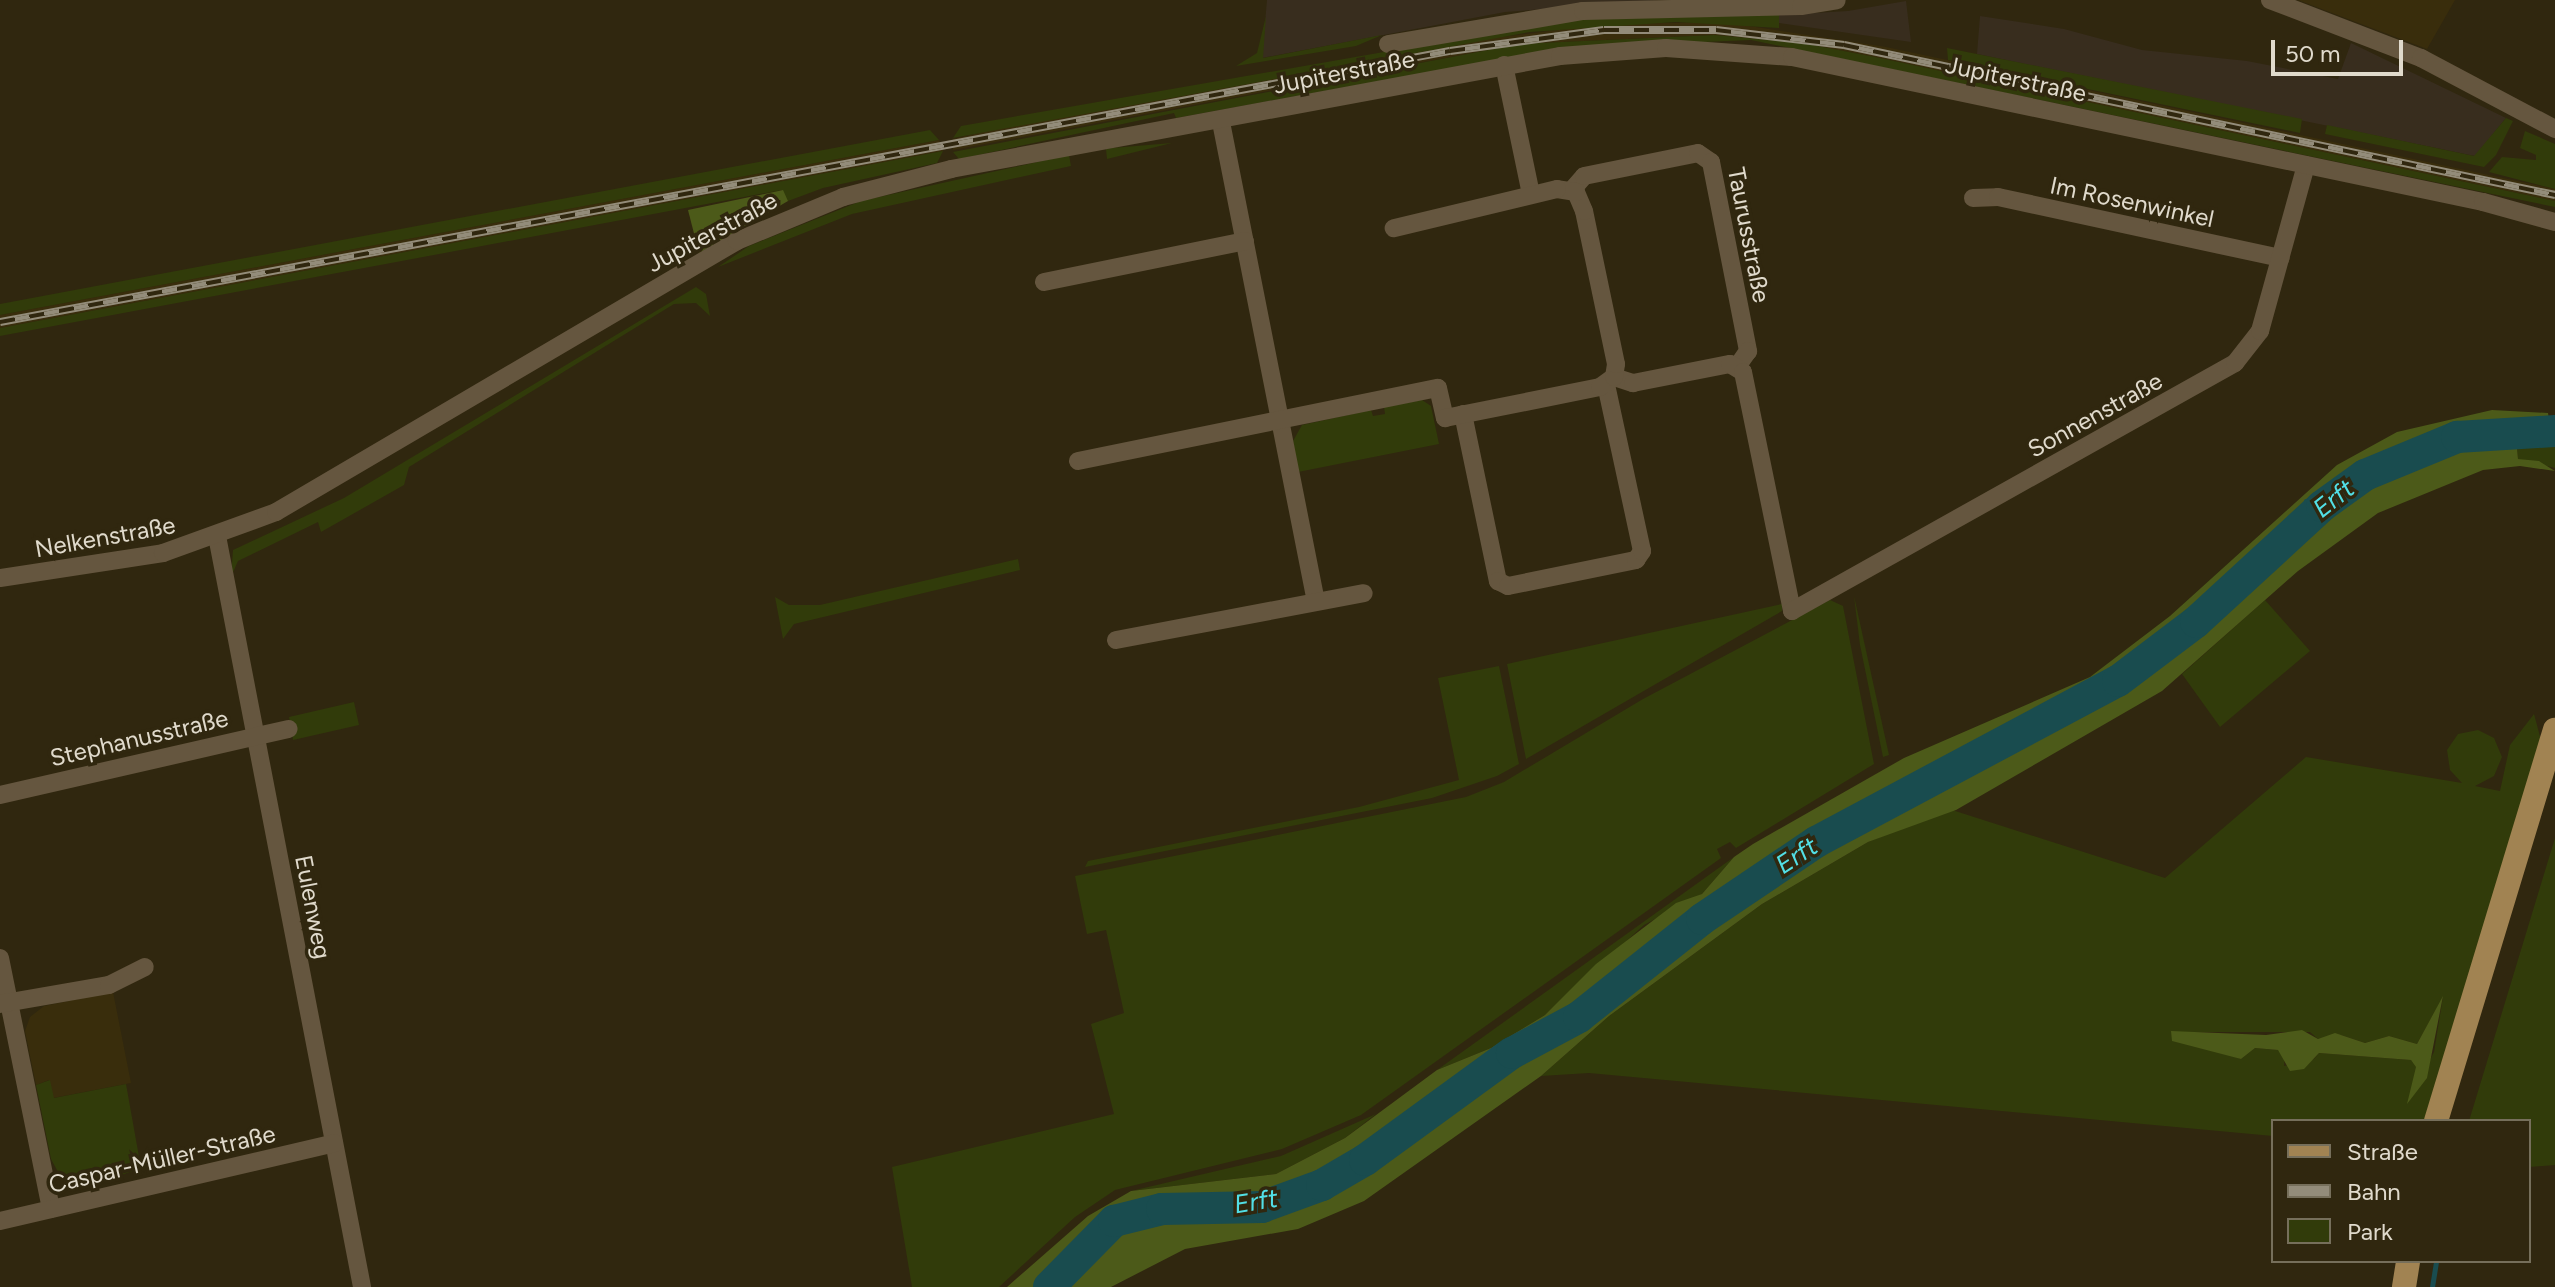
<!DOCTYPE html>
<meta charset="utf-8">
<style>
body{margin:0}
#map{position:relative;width:2555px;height:1287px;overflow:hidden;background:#30270f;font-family:Figtree,sans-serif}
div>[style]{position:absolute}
.commercial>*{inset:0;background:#382d1e}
.built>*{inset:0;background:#392d0c}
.green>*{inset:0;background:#313b0a}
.forest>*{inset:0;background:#4c5a19}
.stream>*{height:5px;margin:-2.5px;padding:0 2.5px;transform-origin:2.5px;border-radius:2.5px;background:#194c4f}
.river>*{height:32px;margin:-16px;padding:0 16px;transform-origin:16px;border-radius:16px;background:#194c4f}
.minor>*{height:18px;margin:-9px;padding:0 9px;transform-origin:9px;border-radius:9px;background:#65563f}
.major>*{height:24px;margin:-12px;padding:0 12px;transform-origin:12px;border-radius:12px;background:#a18352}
.rail>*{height:8px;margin-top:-4px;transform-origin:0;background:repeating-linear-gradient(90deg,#30270f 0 15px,#938c7a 0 30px);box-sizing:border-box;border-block:2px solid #938c7a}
span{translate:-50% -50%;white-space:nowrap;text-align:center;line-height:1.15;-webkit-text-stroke:7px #30270f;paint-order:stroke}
.street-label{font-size:24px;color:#e0dacc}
.water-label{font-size:26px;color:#52dfe6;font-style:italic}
.legend{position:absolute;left:2271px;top:1119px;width:260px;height:144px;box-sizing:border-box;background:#30270f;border:2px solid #766f5b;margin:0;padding:10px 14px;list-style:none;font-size:24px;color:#e0dacc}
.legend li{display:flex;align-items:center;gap:16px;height:40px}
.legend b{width:40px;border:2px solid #766f5b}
.scale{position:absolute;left:2271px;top:40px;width:132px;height:36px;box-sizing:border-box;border:4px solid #e0dacc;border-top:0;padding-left:10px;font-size:24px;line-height:28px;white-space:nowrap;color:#e0dacc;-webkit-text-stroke:6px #30270f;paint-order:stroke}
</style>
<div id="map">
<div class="commercial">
<div style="clip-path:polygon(1267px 0,1662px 0,1505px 12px,1262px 58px)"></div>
<div style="clip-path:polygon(1906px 1px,1911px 42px,1779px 23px,1779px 15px,1848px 11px)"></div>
<div style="clip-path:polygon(1980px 16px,2064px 29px,2142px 50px,2247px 61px,2338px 79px,2351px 43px,2506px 118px,2475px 156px,1977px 54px)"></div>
</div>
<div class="built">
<div style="clip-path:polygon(2298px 0,2455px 0,2427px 49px)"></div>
<div style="clip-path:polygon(1723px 22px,1886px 47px,2555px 189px,2555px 201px,1875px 57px,1802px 43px,1714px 35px,1520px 44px,953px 150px,953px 139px,987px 131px,1477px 40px,1606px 24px)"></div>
<div style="clip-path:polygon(939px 140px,943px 151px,0 328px,0 315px)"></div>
<div style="clip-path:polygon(113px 992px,131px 1083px,53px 1098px,49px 1080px,36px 1085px,25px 1031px,30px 1017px,44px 1006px)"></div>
</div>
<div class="green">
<div style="clip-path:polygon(1779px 13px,1779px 28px,1676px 22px,1530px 32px,953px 138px,961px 126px,1572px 19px)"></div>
<div style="clip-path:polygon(1266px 16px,1263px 58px,1382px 35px,1356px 46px,1236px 66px,1257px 53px)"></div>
<div style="clip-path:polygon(1714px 35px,1802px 43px,1875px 57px,2555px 201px,2555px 207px,1751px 40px,1561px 48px,1176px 118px,1174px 113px,959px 159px,953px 152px,1520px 44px)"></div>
<div style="clip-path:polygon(1947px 48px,2302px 119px,2300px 133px,1948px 60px)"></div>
<div style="clip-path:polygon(2506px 118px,2513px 121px,2496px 155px,2484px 167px,2325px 134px,2327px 125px,2474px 156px)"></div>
<div style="clip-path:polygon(930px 130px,939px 140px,0 315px,0 304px)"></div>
<div style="clip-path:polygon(2525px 131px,2555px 144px,2555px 189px,2489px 172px,2502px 157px,2536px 160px,2536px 155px,2520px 148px)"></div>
<div style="clip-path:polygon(1172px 143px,1107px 159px,1106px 149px,1112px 148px)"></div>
<div style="clip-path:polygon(943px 151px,937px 163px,823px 188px,788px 201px,782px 190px,0 336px,0 328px)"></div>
<div style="clip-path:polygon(1069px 155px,1071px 166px,852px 214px,718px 267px,749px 246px,861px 201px)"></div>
<div style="clip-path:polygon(696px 287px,706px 294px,710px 316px,696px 303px,674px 304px,409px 467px,404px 485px,321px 532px,318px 522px,238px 561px,231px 577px,233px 550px,344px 498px)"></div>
<div style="clip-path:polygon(1422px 400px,1431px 406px,1439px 444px,1298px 472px,1293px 441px,1302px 425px,1371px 410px,1373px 416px,1385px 414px,1384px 407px)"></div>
<div style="clip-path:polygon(2555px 437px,2555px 468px,2518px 459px,2516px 438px)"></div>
<div style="clip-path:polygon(1018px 559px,1020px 570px,794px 624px,783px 639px,775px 597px,789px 605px,820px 605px)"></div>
<div style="clip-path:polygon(1854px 596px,1889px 755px,1883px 757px,1860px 645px)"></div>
<div style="clip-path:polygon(1830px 600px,1843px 606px,1874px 764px,1736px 848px,1730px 842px,1717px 849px,1721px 858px,1361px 1115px,1282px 1149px,1115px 1190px,1075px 1217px,999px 1287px,912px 1287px,892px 1167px,1114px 1114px,1091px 1024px,1124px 1013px,1106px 930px,1087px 934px,1075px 876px,1466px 797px,1504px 782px,1643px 699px)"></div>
<div style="clip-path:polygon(2265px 600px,2310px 651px,2220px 727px,2182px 674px)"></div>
<div style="clip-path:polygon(1782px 604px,1782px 611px,1526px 759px,1507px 664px)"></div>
<div style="clip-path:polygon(1499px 666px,1519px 764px,1497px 776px,1432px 798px,1085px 867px,1088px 861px,1359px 807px,1459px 780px,1438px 678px)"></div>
<div style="clip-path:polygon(354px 702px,359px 725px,293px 740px,289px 717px)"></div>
<div style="clip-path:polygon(evenodd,2534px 714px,2542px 744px,2425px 1121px,2273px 1121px,2273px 1136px,1589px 1073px,1541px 1076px,1609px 1016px,1762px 904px,1868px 842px,1949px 809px,2165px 878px,2306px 757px,2462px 783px,2450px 770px,2447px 750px,2458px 734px,2478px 730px,2494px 738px,2502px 757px,2494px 776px,2475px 786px,2500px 791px,2510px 745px,2534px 714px,2443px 997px,2434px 1052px,2408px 1103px,2417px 1067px,2411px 1060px,2319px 1053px,2314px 1059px,2284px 1066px,2285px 1054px,2278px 1050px,2255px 1048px,2241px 1059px,2171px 1032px,2310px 1032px,2318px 1039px,2341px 1035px,2365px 1043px,2389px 1036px,2417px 1044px,2443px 997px)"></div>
<div style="clip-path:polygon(2555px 838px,2555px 1165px,2529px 1167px,2529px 1121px,2469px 1121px)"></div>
<div style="clip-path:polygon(1734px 857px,1702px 894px,1644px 925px,1545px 1015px,1491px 1048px,1437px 1070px)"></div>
<div style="clip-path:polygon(50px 1080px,54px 1098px,126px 1084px,141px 1168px,82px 1189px,64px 1183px,51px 1159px,36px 1085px)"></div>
<div style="clip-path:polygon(1376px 1114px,1345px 1138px,1276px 1174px,1131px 1191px,1281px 1156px)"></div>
</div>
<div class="forest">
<div style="clip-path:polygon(783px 190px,788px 201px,699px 253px,688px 210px)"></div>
<div style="clip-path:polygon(2492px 410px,2548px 413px,2550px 425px,2516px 438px,2518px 459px,2539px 461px,2555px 471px,2520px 466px,2483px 470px,2378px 513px,2298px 571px,2162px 691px,1956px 810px,1868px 842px,1762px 904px,1609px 1016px,1541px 1076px,1364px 1201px,1298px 1229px,1185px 1249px,1111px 1287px,1007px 1287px,1088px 1216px,1131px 1191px,1276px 1174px,1345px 1138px,1437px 1070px,1491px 1048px,1545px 1015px,1596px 964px,1676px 903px,1702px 894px,1734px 857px,1753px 844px,1904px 758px,2090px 677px,2170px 616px,2337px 465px,2397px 432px)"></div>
<div style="clip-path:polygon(2443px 996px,2427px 1078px,2407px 1104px,2416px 1067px,2411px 1060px,2319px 1053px,2304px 1069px,2290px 1071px,2278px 1050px,2255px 1048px,2241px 1059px,2172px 1041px,2171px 1031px,2266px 1035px,2302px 1030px,2318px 1039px,2335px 1033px,2365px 1043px,2389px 1036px,2417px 1044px)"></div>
</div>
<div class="stream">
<div style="left:2304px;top:522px;width:21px;rotate:-85deg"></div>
<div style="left:2432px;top:1287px;width:26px;rotate:-81deg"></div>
</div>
<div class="river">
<div style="left:1049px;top:1287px;width:93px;rotate:-45.4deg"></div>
<div style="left:1114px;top:1221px;width:49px;rotate:-14deg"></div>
<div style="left:1162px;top:1209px;width:100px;rotate:-1.1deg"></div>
<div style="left:1262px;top:1207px;width:64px;rotate:-20.1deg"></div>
<div style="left:1322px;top:1185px;width:50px;rotate:-30.2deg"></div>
<div style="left:1365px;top:1160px;width:182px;rotate:-36.1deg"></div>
<div style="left:1512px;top:1053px;width:76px;rotate:-28.2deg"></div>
<div style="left:1579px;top:1017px;width:157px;rotate:-38.5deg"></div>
<div style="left:1702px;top:919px;width:138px;rotate:-34deg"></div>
<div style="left:1816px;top:842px;width:342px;rotate:-28.1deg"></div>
<div style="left:2118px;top:681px;width:98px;rotate:-37.1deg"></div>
<div style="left:2196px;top:622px;width:171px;rotate:-42.6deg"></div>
<div style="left:2322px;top:506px;width:53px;rotate:-35.8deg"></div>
<div style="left:2365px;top:475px;width:100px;rotate:-22.4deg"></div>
<div style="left:2457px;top:437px;width:98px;rotate:-3.5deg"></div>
</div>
<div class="minor">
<div style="left:2270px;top:0;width:162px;rotate:21deg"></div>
<div style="left:2421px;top:58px;width:152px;rotate:27.9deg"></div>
<div style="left:1388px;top:44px;width:198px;rotate:-9.6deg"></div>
<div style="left:1583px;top:11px;width:218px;rotate:-1.3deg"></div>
<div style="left:1801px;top:6px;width:36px;rotate:-9deg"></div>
<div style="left:1504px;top:65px;width:132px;rotate:78.2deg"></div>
<div style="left:1221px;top:122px;width:487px;rotate:78.8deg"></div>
<div style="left:1572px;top:190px;width:18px;rotate:-49deg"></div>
<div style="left:1584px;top:176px;width:116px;rotate:-11.4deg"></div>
<div style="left:1698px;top:153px;width:16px;rotate:35deg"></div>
<div style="left:1711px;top:162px;width:193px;rotate:78.9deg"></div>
<div style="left:1748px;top:351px;width:19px;rotate:125deg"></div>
<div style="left:1973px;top:198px;width:25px;rotate:-2deg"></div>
<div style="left:1998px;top:197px;width:289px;rotate:12.2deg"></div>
<div style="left:1044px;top:282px;width:205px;rotate:-11.5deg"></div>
<div style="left:1614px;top:377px;width:20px;rotate:18deg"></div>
<div style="left:1633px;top:383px;width:99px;rotate:-11.1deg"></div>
<div style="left:1730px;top:364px;width:15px;rotate:32deg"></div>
<div style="left:1743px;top:372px;width:244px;rotate:78.4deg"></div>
<div style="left:1792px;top:611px;width:508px;rotate:-29.24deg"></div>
<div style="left:2235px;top:363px;width:41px;rotate:-52deg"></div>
<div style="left:2260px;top:331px;width:172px;rotate:-74.5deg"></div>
<div style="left:1463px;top:414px;width:171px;rotate:78.2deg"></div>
<div style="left:1498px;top:581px;width:11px;rotate:27deg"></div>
<div style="left:1508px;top:586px;width:131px;rotate:-11.5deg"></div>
<div style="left:1636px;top:560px;width:11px;rotate:-56deg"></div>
<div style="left:1642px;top:551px;width:171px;rotate:-102.2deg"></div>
<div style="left:1078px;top:461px;width:367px;rotate:-11.5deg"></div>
<div style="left:1438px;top:388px;width:31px;rotate:77deg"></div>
<div style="left:1445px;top:418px;width:158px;rotate:-11.3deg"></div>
<div style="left:1600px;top:387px;width:17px;rotate:-36deg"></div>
<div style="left:1614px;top:377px;width:13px;rotate:-81deg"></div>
<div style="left:1616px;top:364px;width:156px;rotate:-101.8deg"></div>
<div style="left:1584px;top:211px;width:21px;rotate:-113deg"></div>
<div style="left:1576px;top:192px;width:19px;rotate:-171deg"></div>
<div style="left:1557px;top:189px;width:168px;rotate:166.5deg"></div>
<div style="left:217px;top:536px;width:765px;rotate:79.07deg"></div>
<div style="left:0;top:578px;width:165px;rotate:-8.7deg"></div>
<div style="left:163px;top:553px;width:120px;rotate:-19.9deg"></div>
<div style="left:276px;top:512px;width:535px;rotate:-30.45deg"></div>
<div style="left:737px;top:241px;width:115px;rotate:-22.5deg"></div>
<div style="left:843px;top:197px;width:112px;rotate:-14.5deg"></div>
<div style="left:951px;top:169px;width:619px;rotate:-10.51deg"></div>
<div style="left:1560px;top:56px;width:106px;rotate:-4.3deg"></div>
<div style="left:1666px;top:48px;width:126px;rotate:4.1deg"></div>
<div style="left:1792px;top:57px;width:706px;rotate:11.85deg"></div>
<div style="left:2483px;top:202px;width:75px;rotate:15.5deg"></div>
<div style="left:1116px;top:640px;width:252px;rotate:-10.7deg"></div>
<div style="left:0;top:795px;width:296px;rotate:-12.9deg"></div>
<div style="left:0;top:958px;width:256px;rotate:78.5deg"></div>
<div style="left:0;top:1004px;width:111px;rotate:-9.9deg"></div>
<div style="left:109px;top:985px;width:40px;rotate:-26.6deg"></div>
<div style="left:0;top:1221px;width:343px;rotate:-13.1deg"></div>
</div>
<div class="major">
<div style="left:2436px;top:1121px;width:409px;rotate:-73.1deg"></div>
<div style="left:2404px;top:1287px;width:26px;rotate:-81deg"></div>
</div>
<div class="rail">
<div style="left:0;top:322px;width:1475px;rotate:-10.59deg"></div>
<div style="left:1450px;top:51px;width:155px;rotate:-7.8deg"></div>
<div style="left:1604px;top:30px;width:112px"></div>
<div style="left:1716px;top:30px;width:129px;rotate:6.7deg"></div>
<div style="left:1844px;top:45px;width:727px;rotate:11.91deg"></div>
</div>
<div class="street-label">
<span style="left:1344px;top:72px;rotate:-11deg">Jupiterstraße</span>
<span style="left:2016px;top:79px;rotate:12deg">Jupiterstraße</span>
<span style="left:2132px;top:202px;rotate:12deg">Im Rosenwinkel</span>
<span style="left:712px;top:232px;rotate:-28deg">Jupiterstraße</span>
<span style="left:1749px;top:235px;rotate:79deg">Taurusstraße</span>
<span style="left:2095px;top:415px;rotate:-29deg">Sonnenstraße</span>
<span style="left:105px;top:537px;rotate:-10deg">Nelkenstraße</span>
<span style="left:139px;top:738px;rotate:-13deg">Stephanusstraße</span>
<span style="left:313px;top:907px;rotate:79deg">Eulenweg</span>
<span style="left:162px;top:1159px;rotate:-13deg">Caspar-Müller-Straße</span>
</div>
<div class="water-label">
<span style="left:2334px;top:499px;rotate:-38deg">Erft</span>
<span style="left:1797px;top:856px;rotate:-33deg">Erft</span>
<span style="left:1256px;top:1202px;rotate:-9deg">Erft</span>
</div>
<ul class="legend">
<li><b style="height:10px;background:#a18352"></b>Straße</li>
<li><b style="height:10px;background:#938c7a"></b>Bahn</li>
<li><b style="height:22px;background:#313b0a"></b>Park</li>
</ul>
<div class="scale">50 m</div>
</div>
